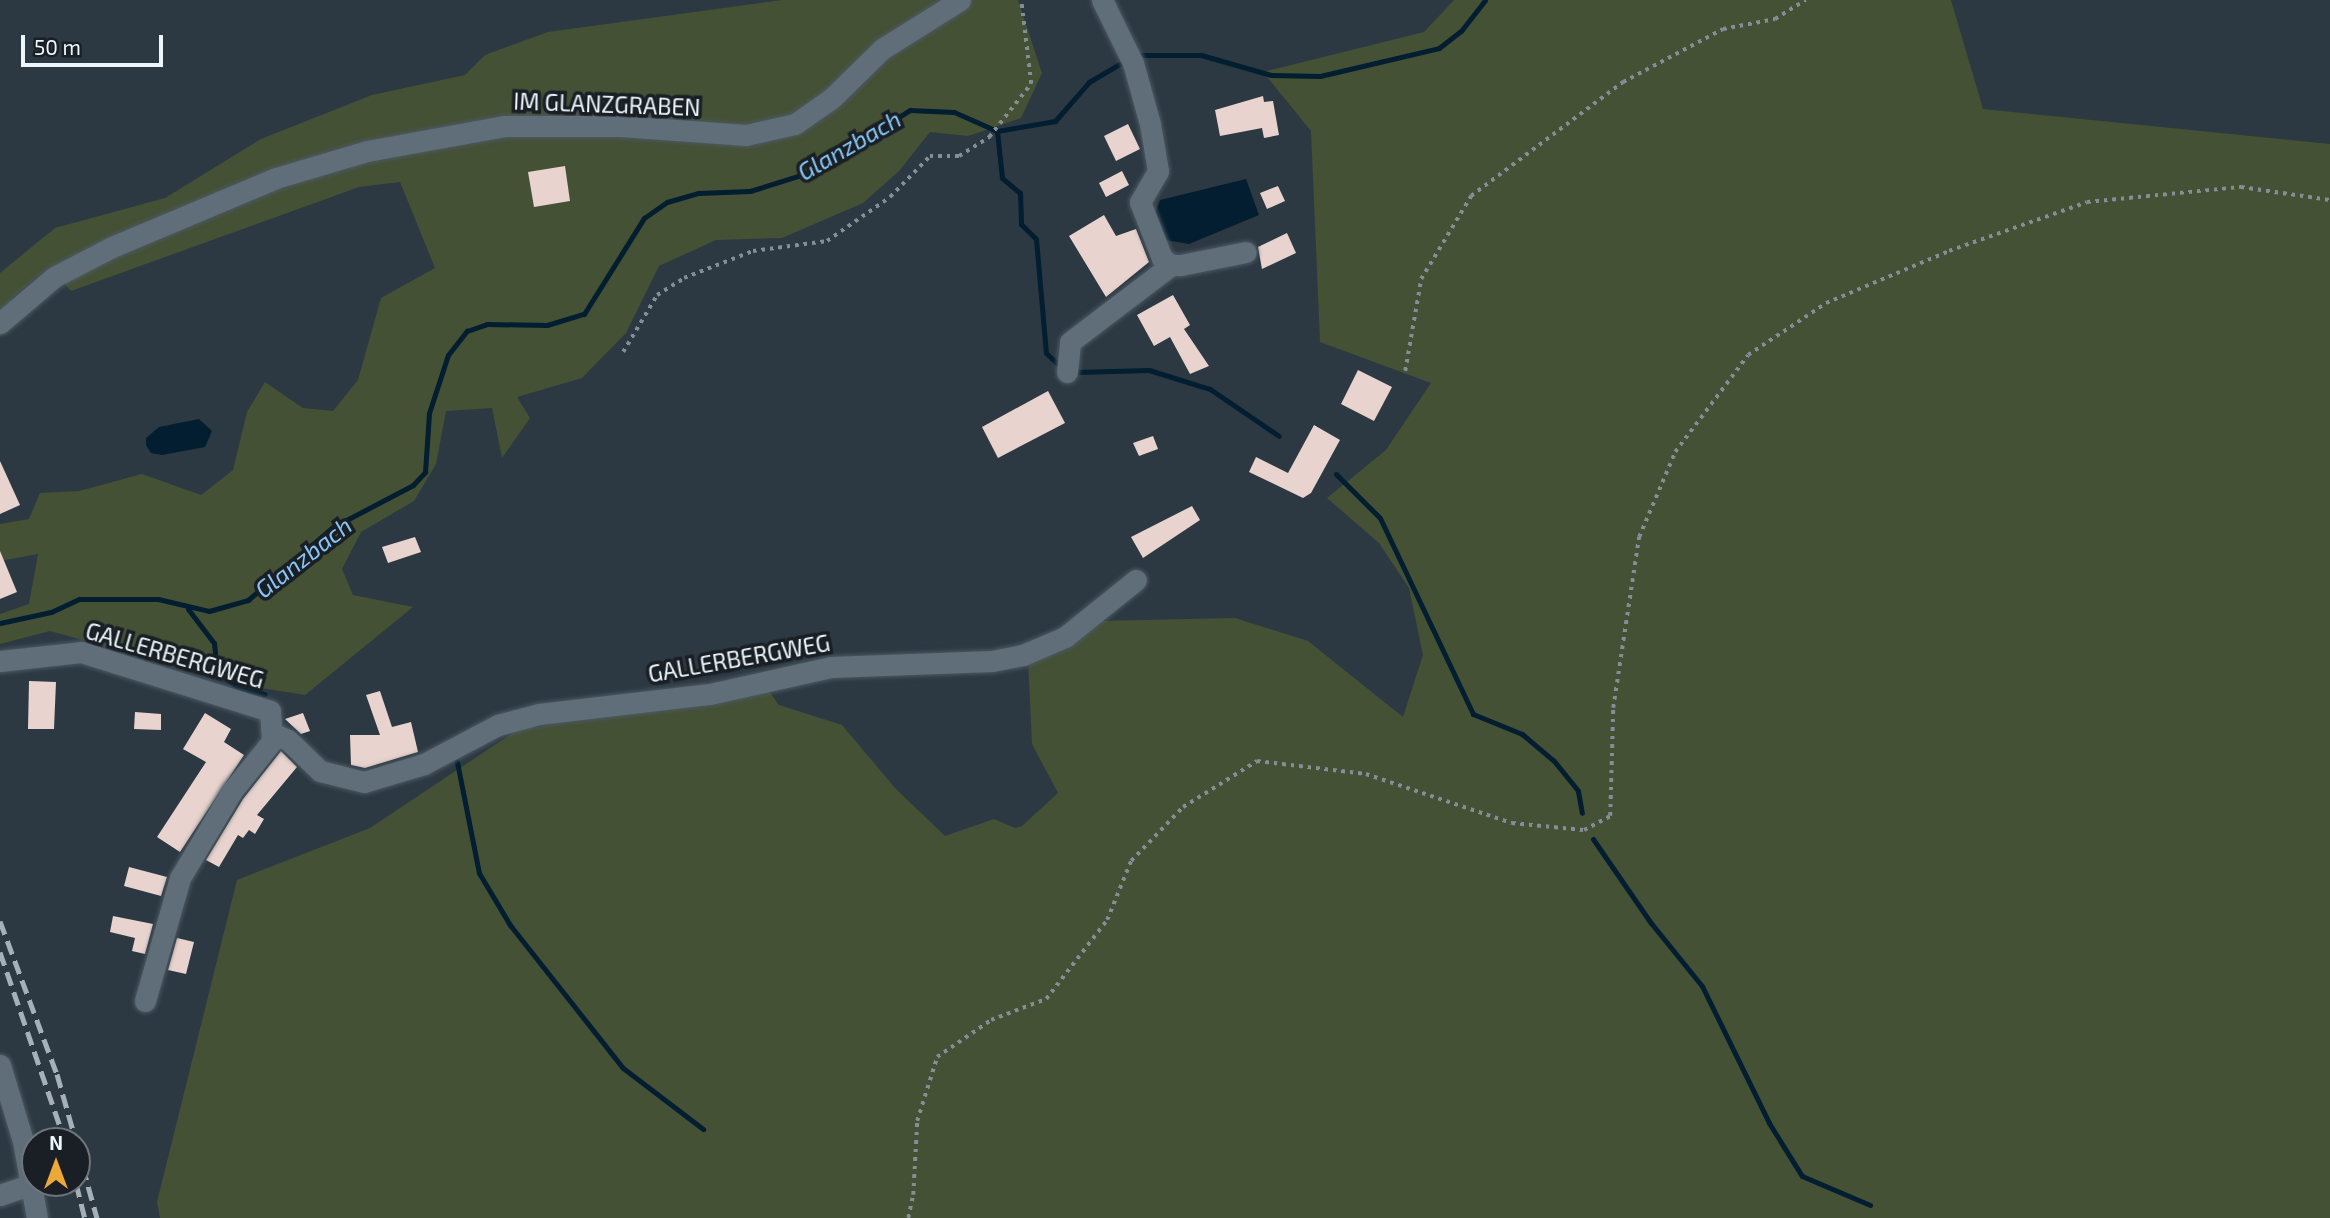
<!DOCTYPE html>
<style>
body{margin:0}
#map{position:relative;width:2330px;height:1218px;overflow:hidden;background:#2c3943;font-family:"Exo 2",sans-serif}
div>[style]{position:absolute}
.green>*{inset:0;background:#445135}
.water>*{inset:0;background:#021e30}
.stream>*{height:5px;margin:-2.5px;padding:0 2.5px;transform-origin:2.5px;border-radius:2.5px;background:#021e30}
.building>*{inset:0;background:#e9d3ce}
.path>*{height:3.5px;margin-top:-1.75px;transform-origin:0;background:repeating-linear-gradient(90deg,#848e97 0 3.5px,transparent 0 8.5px)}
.roads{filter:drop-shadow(0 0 2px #4d5860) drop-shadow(0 0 2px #4d5860)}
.minor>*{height:21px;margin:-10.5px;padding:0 10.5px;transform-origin:10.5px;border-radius:10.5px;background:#606e7a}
.rail>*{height:5px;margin-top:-2.5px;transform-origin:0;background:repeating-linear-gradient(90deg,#a6b0b8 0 14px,transparent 0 21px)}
span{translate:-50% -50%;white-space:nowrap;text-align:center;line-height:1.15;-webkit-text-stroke:7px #191f24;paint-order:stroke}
.street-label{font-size:23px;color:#eef6fd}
.water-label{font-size:24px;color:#89c6f5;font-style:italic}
.north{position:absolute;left:21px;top:1127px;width:70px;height:70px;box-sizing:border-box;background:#191f24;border:2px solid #6e757b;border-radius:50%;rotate:0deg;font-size:19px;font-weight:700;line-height:28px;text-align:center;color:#eef6fd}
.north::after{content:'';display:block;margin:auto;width:24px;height:32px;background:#eca93a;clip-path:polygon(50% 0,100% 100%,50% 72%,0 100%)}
.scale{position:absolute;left:21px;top:35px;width:142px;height:32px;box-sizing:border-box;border:4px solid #eef6fd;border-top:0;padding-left:9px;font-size:21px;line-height:24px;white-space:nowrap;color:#eef6fd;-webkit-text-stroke:5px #191f24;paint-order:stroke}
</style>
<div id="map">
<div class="green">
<div style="clip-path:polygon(782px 0,1018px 0,1042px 73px,1021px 118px,968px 136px,930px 132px,899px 171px,863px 203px,782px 238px,716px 240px,659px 266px,626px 333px,582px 378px,517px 397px,530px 418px,502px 458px,492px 408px,446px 411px,436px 464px,414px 501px,361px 532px,342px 569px,353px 595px,413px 607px,305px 695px,250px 686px,50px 631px,0 644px,0 614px,29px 604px,38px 554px,0 561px,0 524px,29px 519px,40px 493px,79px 491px,142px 474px,201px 495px,233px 470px,247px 412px,265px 382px,303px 408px,333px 411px,358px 380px,381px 298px,435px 268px,400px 182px,359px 187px,71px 291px,49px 267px,11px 299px,28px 315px,0 336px,0 273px,55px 228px,165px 198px,261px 139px,372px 95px,465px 75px,485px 55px,548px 32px)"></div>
<div style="clip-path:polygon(1454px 0,1951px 0,1983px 109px,2330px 144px,2330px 1218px,160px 1218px,157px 1202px,237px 880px,370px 828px,517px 730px,766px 687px,779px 705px,842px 725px,895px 788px,945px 836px,994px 819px,1015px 828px,1022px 826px,1058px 793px,1032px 744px,1028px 659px,1098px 621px,1235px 618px,1308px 641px,1403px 717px,1423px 655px,1409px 588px,1379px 543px,1327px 498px,1386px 450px,1431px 383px,1320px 342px,1311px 131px,1263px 72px,1424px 32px)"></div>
</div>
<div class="water">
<div style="clip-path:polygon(1246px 179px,1259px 215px,1189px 244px,1166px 240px,1155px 214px,1160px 200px)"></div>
<div style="clip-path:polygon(199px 419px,212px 431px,205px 447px,162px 455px,151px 453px,146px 445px,146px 438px,159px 427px)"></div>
</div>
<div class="stream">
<div style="left:1134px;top:55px;width:67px"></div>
<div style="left:1201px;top:55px;width:73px;rotate:15.9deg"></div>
<div style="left:1271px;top:75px;width:49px;rotate:1.2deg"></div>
<div style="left:1320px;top:76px;width:122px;rotate:-13.2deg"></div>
<div style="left:1439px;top:48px;width:28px;rotate:-38deg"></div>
<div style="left:1461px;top:31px;width:39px;rotate:-52deg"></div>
<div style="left:997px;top:131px;width:47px;rotate:83.9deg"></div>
<div style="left:1002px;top:178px;width:23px;rotate:40deg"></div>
<div style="left:1020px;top:193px;width:31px;rotate:88deg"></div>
<div style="left:1021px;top:224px;width:21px;rotate:45deg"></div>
<div style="left:1036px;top:239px;width:114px;rotate:85deg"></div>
<div style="left:1046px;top:353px;width:19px;rotate:43deg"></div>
<div style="left:1075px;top:372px;width:74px;rotate:-1.5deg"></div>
<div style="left:1149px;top:370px;width:64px;rotate:17.3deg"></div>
<div style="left:1210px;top:389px;width:83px;rotate:34.3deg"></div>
<div style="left:1336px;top:474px;width:62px;rotate:45deg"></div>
<div style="left:1380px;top:518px;width:217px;rotate:64.6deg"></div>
<div style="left:1473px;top:714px;width:53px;rotate:22.2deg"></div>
<div style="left:1522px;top:734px;width:42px;rotate:40.2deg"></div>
<div style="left:1554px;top:761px;width:38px;rotate:51deg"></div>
<div style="left:1578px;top:791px;width:22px;rotate:80deg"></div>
<div style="left:188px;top:609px;width:43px;rotate:52.6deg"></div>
<div style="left:214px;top:643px;width:27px;rotate:84deg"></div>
<div style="left:217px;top:670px;width:30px;rotate:40deg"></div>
<div style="left:240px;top:689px;width:25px;rotate:12deg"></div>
<div style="left:0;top:623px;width:52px;rotate:-12.2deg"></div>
<div style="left:51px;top:612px;width:31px;rotate:-25deg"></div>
<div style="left:79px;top:599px;width:79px"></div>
<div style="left:158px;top:599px;width:52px;rotate:13.2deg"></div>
<div style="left:209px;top:611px;width:41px;rotate:-15.8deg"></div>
<div style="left:248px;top:600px;width:112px;rotate:-40.7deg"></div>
<div style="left:333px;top:527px;width:90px;rotate:-27.7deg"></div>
<div style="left:413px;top:485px;width:18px;rotate:-47deg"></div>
<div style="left:425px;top:472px;width:59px;rotate:-86.1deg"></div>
<div style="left:429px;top:413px;width:61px;rotate:-71.9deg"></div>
<div style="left:448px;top:355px;width:31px;rotate:-52deg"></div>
<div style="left:467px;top:331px;width:21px;rotate:-19deg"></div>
<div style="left:487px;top:324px;width:60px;rotate:1deg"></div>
<div style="left:547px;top:325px;width:39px;rotate:-17deg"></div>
<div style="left:584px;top:314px;width:113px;rotate:-58deg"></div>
<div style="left:644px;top:218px;width:28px;rotate:-35deg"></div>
<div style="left:667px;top:202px;width:32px;rotate:-16deg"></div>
<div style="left:698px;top:193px;width:52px;rotate:-2.2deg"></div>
<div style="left:750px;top:191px;width:64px;rotate:-17.3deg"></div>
<div style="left:811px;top:172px;width:117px;rotate:-32.1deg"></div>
<div style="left:910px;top:110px;width:44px;rotate:2.6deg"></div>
<div style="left:954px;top:112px;width:47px;rotate:23.8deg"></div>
<div style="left:997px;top:131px;width:59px;rotate:-9.8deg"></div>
<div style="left:1055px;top:121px;width:52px;rotate:-48.9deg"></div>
<div style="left:1089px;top:82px;width:43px;rotate:-30.7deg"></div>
<div style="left:457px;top:762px;width:113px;rotate:78.8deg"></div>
<div style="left:479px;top:873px;width:61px;rotate:59.2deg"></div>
<div style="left:510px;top:925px;width:182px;rotate:51.7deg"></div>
<div style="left:623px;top:1068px;width:101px;rotate:37.3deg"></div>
<div style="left:1593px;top:839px;width:102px;rotate:55.4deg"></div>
<div style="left:1651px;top:923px;width:81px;rotate:51deg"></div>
<div style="left:1702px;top:986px;width:153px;rotate:63.9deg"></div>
<div style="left:1769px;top:1123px;width:62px;rotate:58.1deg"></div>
<div style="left:1802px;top:1176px;width:74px;rotate:23.1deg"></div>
</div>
<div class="building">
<div style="clip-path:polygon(1263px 96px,1264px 102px,1273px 101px,1279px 135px,1264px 138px,1262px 128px,1220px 136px,1215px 110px)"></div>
<div style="clip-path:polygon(1128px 124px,1140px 149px,1116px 161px,1104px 136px)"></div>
<div style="clip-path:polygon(565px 166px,570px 201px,534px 207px,528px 172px)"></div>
<div style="clip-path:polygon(1122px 171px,1129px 185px,1106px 197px,1099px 183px)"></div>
<div style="clip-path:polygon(1278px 186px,1285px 201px,1267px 209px,1260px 193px)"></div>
<div style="clip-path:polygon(1104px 215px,1116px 236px,1136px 229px,1149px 262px,1106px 297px,1069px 236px)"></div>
<div style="clip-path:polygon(1287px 233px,1296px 253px,1262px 269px,1258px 247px)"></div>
<div style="clip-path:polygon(1173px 295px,1190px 325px,1184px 329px,1209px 366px,1190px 374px,1170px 337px,1154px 346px,1137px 315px)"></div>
<div style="clip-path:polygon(1358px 370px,1392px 387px,1374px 421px,1341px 404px)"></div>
<div style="clip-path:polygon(1048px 391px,1065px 423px,998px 458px,982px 427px)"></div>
<div style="clip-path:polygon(1314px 425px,1340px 440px,1311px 493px,1303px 498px,1249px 472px,1256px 457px,1288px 473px)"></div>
<div style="clip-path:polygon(1153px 436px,1158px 449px,1139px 456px,1133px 443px)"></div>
<div style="clip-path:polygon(0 461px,20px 505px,0 514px)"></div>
<div style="clip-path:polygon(1192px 506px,1200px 520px,1143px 558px,1131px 537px)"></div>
<div style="clip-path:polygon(415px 537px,421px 552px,388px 563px,382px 547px)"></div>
<div style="clip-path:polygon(0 551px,17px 592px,0 599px)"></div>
<div style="clip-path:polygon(29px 681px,56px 682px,54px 729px,28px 729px)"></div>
<div style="clip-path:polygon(380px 691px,392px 727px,411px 722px,418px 752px,365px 768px,351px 765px,350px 735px,380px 735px,366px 695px)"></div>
<div style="clip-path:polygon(135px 712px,161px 714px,161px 730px,134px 729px)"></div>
<div style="clip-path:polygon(205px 713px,231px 729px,224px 742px,244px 755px,180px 852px,157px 837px,206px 762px,183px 749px)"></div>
<div style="clip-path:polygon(303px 713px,310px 731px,301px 734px,285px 719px)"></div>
<div style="clip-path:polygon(281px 751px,297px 767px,257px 815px,264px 819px,255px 834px,249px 830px,243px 838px,238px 835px,219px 867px,206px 860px,243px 799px)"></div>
<div style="clip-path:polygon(129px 867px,167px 877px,161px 896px,124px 886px)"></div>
<div style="clip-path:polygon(113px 916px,153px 924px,145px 954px,132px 951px,135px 938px,110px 932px)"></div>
<div style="clip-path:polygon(177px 938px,194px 942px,186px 974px,168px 970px)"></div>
</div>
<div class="path">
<div style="left:623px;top:352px;width:66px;rotate:-59.2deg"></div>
<div style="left:657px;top:295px;width:32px;rotate:-32deg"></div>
<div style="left:684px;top:278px;width:74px;rotate:-21.4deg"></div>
<div style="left:753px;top:251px;width:75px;rotate:-7.7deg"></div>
<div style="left:827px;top:241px;width:77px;rotate:-34.9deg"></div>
<div style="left:890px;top:197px;width:57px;rotate:-45.7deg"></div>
<div style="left:930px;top:156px;width:29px"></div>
<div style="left:959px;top:156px;width:36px;rotate:-32deg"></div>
<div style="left:989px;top:137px;width:68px;rotate:-51.6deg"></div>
<div style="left:1031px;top:84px;width:85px;rotate:-96.8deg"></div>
<div style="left:1405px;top:371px;width:93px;rotate:-80.1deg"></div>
<div style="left:1421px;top:279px;width:97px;rotate:-58.9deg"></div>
<div style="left:1471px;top:196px;width:190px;rotate:-36.9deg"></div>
<div style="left:1623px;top:82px;width:113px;rotate:-27.9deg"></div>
<div style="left:1723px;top:29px;width:53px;rotate:-10.9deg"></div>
<div style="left:1775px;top:19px;width:36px;rotate:-32deg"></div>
<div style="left:908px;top:1218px;width:24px;rotate:-78deg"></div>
<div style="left:913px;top:1195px;width:74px;rotate:-86.9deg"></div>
<div style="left:917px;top:1121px;width:67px;rotate:-72.6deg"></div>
<div style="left:937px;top:1057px;width:65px;rotate:-34.4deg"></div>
<div style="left:991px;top:1020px;width:59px;rotate:-20.9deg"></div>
<div style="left:1046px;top:999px;width:100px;rotate:-52.3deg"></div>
<div style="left:1107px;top:920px;width:64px;rotate:-67.9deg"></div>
<div style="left:1131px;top:861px;width:75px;rotate:-46.1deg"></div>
<div style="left:1183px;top:807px;width:87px;rotate:-31.9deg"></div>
<div style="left:1257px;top:761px;width:110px;rotate:6.8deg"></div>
<div style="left:1366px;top:774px;width:154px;rotate:18.6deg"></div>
<div style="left:1512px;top:823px;width:72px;rotate:5.6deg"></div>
<div style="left:1584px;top:830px;width:30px;rotate:-28deg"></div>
<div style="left:1610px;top:816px;width:108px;rotate:-88.4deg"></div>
<div style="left:1613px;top:708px;width:173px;rotate:-81.4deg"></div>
<div style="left:1639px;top:537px;width:92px;rotate:-67deg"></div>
<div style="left:1675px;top:452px;width:121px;rotate:-53deg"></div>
<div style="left:1748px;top:355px;width:94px;rotate:-33.7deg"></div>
<div style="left:1826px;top:303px;width:134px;rotate:-22.9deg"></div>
<div style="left:1949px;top:251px;width:146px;rotate:-19.5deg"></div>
<div style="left:2087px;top:202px;width:155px;rotate:-5.6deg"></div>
<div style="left:2241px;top:187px;width:90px;rotate:8.3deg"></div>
</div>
<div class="roads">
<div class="minor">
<div style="left:1102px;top:0;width:70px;rotate:63.8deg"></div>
<div style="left:1133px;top:63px;width:63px;rotate:74.4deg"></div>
<div style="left:1150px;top:124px;width:48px;rotate:80.3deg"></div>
<div style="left:1158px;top:171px;width:36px;rotate:120deg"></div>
<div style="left:1140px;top:202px;width:60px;rotate:68.6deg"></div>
<div style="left:1162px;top:258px;width:11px;rotate:38deg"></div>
<div style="left:1171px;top:265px;width:10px"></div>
<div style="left:1181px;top:265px;width:66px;rotate:-11.3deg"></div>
<div style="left:0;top:323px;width:71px;rotate:-40.4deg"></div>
<div style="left:54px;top:277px;width:65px;rotate:-27.3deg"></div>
<div style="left:112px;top:247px;width:178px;rotate:-22.8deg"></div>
<div style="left:276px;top:178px;width:95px;rotate:-16.5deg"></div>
<div style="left:367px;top:151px;width:139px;rotate:-10.3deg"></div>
<div style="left:504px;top:126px;width:116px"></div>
<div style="left:620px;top:126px;width:126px;rotate:4.1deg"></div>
<div style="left:746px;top:135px;width:50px;rotate:-12.7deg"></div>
<div style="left:795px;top:124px;width:45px;rotate:-35.1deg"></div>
<div style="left:832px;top:98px;width:70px;rotate:-44.4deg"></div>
<div style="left:882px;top:49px;width:92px;rotate:-32.1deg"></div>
<div style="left:1067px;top:372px;width:30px;rotate:-84deg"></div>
<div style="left:1070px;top:342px;width:127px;rotate:-37.3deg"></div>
<div style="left:0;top:661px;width:81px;rotate:-6.3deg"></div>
<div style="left:81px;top:652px;width:198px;rotate:17.3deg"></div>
<div style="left:270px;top:711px;width:30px;rotate:86deg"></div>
<div style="left:272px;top:741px;width:64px;rotate:128.7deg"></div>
<div style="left:232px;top:791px;width:101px;rotate:120.9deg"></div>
<div style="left:180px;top:878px;width:128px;rotate:105.9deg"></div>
<div style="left:274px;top:734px;width:15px;rotate:23deg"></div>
<div style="left:288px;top:740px;width:45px;rotate:44.1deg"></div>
<div style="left:320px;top:771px;width:45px;rotate:14deg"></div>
<div style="left:364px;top:782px;width:63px;rotate:-16.7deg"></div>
<div style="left:424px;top:764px;width:84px;rotate:-27.8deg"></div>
<div style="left:498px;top:725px;width:42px;rotate:-15deg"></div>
<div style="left:539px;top:714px;width:172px;rotate:-6.7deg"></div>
<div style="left:710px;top:694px;width:124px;rotate:-12.6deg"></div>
<div style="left:831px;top:667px;width:161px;rotate:-2.1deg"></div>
<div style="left:992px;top:661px;width:32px;rotate:-11deg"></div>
<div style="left:1023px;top:655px;width:46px;rotate:-23.2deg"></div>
<div style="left:1065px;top:637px;width:91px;rotate:-38.8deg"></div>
<div style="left:0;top:1065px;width:79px;rotate:73.2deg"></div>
<div style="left:23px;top:1141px;width:78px;rotate:79.7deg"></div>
<div style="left:0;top:1195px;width:34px;rotate:-19deg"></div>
</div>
</div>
<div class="rail">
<div style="left:0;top:921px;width:163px;rotate:69.6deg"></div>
<div style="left:57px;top:1074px;width:70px;rotate:74.2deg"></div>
<div style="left:0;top:952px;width:200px;rotate:71deg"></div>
<div style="left:77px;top:1146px;width:75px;rotate:74.5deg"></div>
<div style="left:76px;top:1183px;width:36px;rotate:76deg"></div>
</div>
<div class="street-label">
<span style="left:607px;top:104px;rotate:2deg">IM GLANZGRABEN</span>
<span style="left:175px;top:655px;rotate:16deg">GALLERBERGWEG</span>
<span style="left:739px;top:658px;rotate:-10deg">GALLERBERGWEG</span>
</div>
<div class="water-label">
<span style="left:849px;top:145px;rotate:-30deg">Glanzbach</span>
<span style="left:303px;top:557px;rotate:-38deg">Glanzbach</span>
</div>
<div class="north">N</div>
<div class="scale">50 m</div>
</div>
